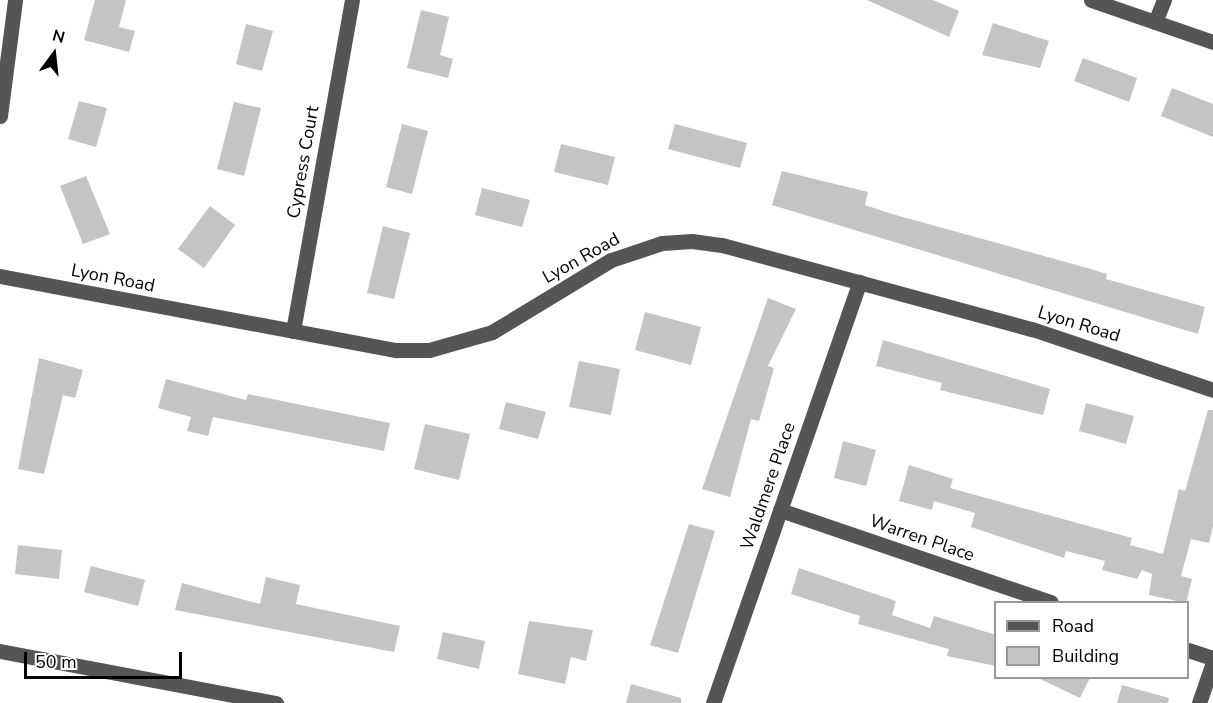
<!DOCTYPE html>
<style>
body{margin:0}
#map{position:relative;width:1213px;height:703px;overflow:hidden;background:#fff;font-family:"Nunito Sans",sans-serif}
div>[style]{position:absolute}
.building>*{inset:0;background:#c4c4c4}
.minor>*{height:15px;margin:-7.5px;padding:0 7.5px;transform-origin:7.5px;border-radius:7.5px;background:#555}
span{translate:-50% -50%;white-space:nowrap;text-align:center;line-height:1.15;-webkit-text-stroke:4.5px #fff;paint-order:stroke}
.street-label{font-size:18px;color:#000}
.legend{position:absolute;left:994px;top:601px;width:195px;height:78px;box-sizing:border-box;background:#fff;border:2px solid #999;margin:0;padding:8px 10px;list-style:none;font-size:18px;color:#000}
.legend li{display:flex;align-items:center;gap:12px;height:30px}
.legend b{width:30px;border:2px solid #999}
.north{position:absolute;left:24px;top:24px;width:60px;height:60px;-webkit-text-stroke:4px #fff;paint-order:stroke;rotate:15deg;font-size:16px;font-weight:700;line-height:24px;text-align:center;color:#000}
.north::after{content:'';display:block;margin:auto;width:21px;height:27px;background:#000;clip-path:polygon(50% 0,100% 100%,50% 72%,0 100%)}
.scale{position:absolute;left:24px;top:652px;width:158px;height:27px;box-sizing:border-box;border:3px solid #000;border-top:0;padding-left:8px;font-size:18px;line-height:21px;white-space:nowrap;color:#000;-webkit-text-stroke:4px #fff;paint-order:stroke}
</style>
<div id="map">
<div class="building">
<div style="clip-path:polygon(95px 0,126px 0,119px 27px,135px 31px,129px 52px,84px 40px)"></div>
<div style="clip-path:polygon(867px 0,933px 0,959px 11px,949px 37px)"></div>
<div style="clip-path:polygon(421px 10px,449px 17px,440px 55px,453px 59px,448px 78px,407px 68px)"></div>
<div style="clip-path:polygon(993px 23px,1049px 41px,1040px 68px,982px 55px)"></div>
<div style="clip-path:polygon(246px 24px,273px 31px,262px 71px,236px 64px)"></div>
<div style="clip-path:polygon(1083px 58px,1137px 78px,1129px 102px,1074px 81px)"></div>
<div style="clip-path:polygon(1172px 88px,1213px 104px,1213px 137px,1161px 116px)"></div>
<div style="clip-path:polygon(79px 101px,107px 108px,96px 147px,68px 139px)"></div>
<div style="clip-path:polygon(234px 102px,261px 108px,244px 176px,217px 169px)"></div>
<div style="clip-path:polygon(402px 124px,428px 131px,412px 194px,386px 187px)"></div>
<div style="clip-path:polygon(675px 124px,747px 143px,740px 168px,668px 149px)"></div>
<div style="clip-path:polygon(561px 144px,615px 157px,608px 185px,554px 172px)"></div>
<div style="clip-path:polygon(782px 171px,868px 192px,865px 205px,892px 214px,1091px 269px,1107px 274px,1106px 279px,1205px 307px,1198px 334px,772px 205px)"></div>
<div style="clip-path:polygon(86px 176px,110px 234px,83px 244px,60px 186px)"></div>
<div style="clip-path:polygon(482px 188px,530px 200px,522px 227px,475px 215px)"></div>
<div style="clip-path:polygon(210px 206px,235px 225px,204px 268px,178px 249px)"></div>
<div style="clip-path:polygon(383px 226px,410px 233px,394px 299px,367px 293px)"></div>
<div style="clip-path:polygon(768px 298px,796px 309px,768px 366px,774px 368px,759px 421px,751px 419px,730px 497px,702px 489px)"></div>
<div style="clip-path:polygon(645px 312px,701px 327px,691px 365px,635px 350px)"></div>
<div style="clip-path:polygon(883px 340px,1050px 389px,1043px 415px,940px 390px,942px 383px,876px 366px)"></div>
<div style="clip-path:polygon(39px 358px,83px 370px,75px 398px,63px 395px,44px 474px,18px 469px)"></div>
<div style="clip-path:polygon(579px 361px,620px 369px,611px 415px,569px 407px)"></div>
<div style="clip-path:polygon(166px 379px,246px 400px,248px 394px,390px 423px,384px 451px,213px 417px,208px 436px,187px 431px,191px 417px,158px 408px)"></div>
<div style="clip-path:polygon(506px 402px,546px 412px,538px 439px,499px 429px)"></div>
<div style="clip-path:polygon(1086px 403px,1134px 416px,1126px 444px,1079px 431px)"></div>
<div style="clip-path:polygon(1208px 410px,1213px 410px,1213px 526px,1209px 543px,1191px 539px,1181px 576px,1192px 579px,1186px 603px,1149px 595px,1152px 574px,1142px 570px,1137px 579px,1102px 570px,1105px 561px,1066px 551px,1064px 558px,971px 527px,975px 513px,934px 501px,932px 510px,899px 501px,909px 465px,953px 479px,950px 488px,1132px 538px,1130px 545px,1163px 554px,1179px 489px,1185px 491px)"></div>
<div style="clip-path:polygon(425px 424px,470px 434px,459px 480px,414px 469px)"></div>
<div style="clip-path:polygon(843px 441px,876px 450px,866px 486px,834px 478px)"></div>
<div style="clip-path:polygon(689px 524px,715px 531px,678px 653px,650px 645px)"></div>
<div style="clip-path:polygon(18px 545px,62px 550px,59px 579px,15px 574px)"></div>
<div style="clip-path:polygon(91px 566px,145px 580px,138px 606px,84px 592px)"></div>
<div style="clip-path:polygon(799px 568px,896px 601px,892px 615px,930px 628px,934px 616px,996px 635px,996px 666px,947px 656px,949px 649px,858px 624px,860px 616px,791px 594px)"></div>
<div style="clip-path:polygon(266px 577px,300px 585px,296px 604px,400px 626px,394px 652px,175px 610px,182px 583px,260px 604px)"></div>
<div style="clip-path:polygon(529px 621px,593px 630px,586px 661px,571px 657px,565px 684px,518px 674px)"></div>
<div style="clip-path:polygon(443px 632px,485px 641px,479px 669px,437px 659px)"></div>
<div style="clip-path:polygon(1038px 678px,1090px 678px,1080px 698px)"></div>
<div style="clip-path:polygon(631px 684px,681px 698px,681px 703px,626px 703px)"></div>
<div style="clip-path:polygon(1122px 685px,1169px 698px,1168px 703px,1117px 703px)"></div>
</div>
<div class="minor">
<div style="left:1091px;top:0;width:129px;rotate:19deg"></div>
<div style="left:1155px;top:22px;width:24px;rotate:-68deg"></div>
<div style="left:0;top:116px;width:117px;rotate:-82.6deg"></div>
<div style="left:0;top:276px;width:404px;rotate:10.6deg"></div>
<div style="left:397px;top:350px;width:32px"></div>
<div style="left:429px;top:350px;width:66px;rotate:-15.9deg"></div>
<div style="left:492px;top:332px;width:139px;rotate:-31.2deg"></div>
<div style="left:611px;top:260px;width:54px;rotate:-18.4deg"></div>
<div style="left:662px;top:243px;width:30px;rotate:-4deg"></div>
<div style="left:692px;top:241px;width:30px;rotate:8deg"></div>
<div style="left:722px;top:245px;width:321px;rotate:15.2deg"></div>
<div style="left:1032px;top:329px;width:191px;rotate:18.6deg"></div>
<div style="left:293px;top:331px;width:336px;rotate:-79.9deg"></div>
<div style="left:780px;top:510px;width:286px;rotate:18.8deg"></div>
<div style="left:1188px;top:650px;width:26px;rotate:18deg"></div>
<div style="left:0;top:651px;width:281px;rotate:10.7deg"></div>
<div style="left:713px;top:703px;width:446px;rotate:-70.8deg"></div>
<div style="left:1199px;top:703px;width:43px;rotate:-71.1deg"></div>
</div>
<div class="street-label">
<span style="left:303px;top:162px;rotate:-80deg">Cypress Court</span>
<span style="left:581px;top:258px;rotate:-29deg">Lyon Road</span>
<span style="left:113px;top:278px;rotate:11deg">Lyon Road</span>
<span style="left:1079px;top:324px;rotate:17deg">Lyon Road</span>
<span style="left:768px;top:486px;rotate:-71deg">Waldmere Place</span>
<span style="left:922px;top:538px;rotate:19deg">Warren Place</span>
</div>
<ul class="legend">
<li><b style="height:8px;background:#555"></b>Road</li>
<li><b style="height:16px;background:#c4c4c4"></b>Building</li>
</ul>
<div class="north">N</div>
<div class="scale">50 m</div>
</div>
